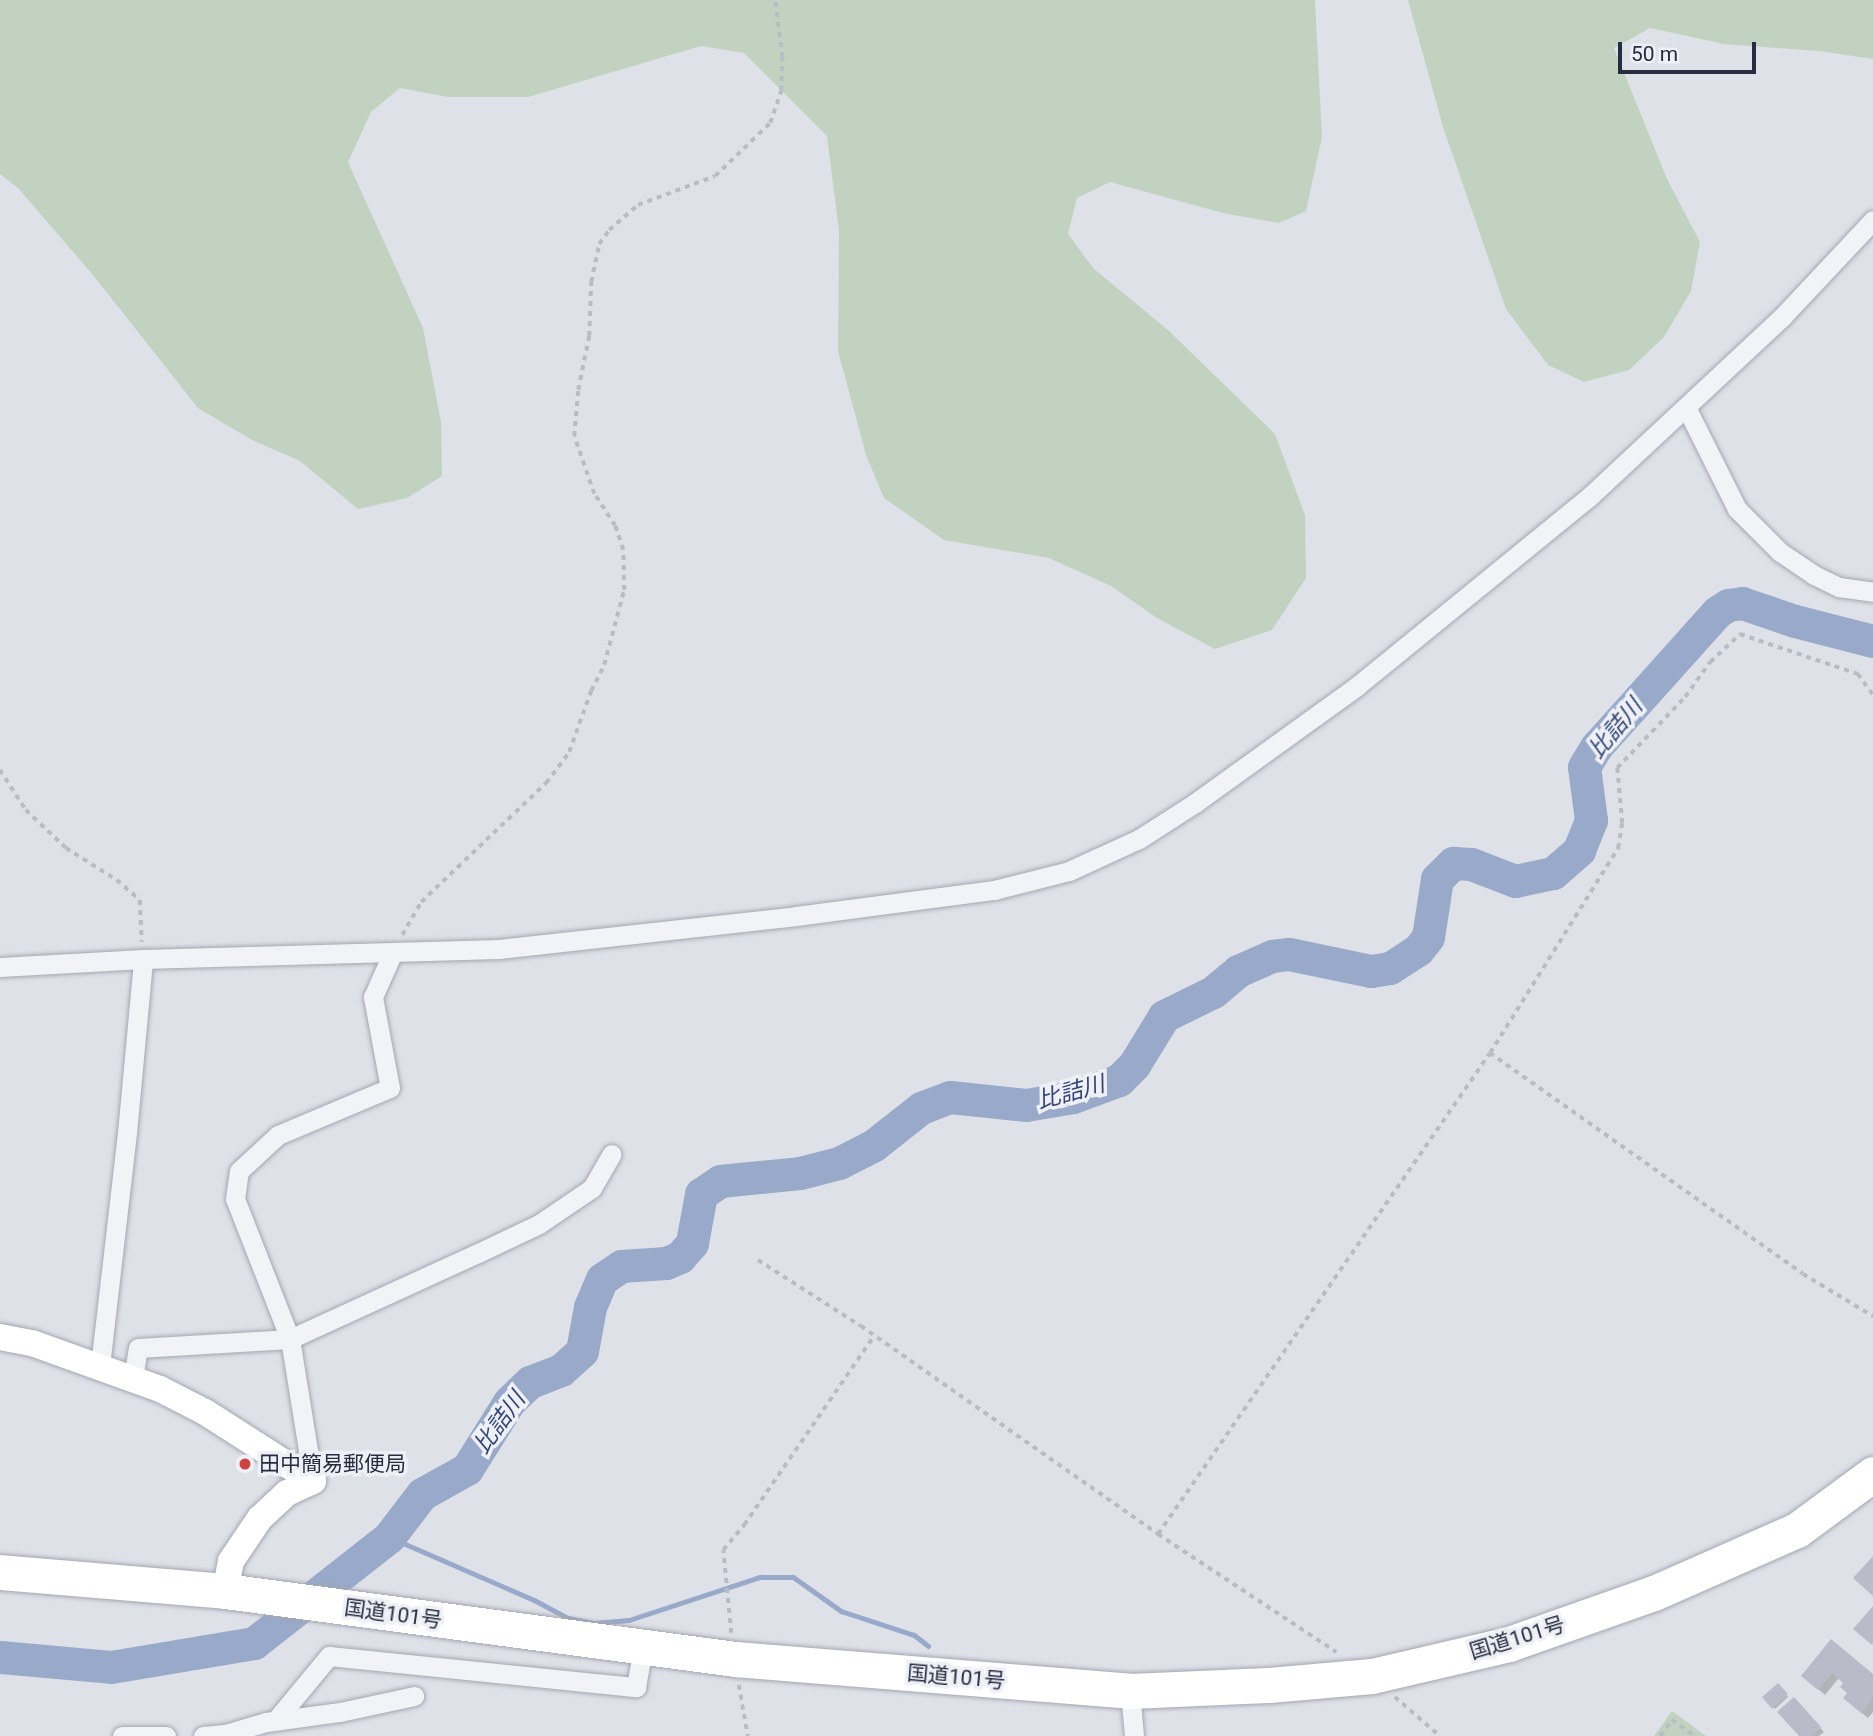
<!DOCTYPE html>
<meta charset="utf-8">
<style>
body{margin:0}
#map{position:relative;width:1873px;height:1736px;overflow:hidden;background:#dfe1e8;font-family:Roboto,"Noto Sans JP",sans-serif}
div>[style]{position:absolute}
.green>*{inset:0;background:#c2d2c0}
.shadow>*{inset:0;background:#0003}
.stream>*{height:5px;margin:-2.5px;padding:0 2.5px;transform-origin:2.5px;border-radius:2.5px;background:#99a9c9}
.river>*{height:33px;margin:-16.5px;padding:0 16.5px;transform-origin:16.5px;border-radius:16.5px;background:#99a9c9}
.building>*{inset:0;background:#b9bcc8}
.path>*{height:3.5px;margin-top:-1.75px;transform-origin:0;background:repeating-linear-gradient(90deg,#b8bcc4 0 5px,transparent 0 10px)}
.roads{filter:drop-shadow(0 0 2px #a4a7b2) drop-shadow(0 0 2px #a4a7b2)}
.street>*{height:19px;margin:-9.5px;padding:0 9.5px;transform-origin:9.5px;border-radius:9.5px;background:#f1f3f7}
.secondary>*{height:26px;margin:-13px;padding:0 13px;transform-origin:13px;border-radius:13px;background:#fff}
.highway>*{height:35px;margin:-17.5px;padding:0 17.5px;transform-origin:17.5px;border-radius:17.5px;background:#fff}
.dots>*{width:19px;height:19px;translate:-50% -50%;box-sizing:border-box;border:4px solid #eef0f6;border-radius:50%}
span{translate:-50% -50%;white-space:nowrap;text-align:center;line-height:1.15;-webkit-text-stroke:7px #eef0f6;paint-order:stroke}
.poi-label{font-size:21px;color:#272d40}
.left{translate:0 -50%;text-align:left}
.street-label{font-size:21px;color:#272d40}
.water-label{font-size:23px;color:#314574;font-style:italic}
.scale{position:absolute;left:1618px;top:42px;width:138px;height:32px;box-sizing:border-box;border:4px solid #272d40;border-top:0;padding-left:9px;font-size:21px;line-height:24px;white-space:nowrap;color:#272d40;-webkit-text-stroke:5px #eef0f6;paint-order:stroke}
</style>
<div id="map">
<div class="green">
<div style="clip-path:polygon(0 0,1315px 0,1322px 137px,1306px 211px,1279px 223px,1223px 213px,1110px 182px,1077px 198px,1068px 234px,1094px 269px,1168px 330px,1275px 434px,1305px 515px,1306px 578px,1272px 630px,1215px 649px,1157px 618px,1111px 586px,1049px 558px,944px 540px,884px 498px,866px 455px,838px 351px,839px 231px,827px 136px,744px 53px,701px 46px,528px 97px,448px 97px,400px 88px,371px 112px,348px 162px,423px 328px,441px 422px,442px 476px,407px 498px,358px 509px,300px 461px,252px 440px,198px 408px,93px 275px,18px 188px,0 174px)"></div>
<div style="clip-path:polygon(1408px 0,1873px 0,1873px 59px,1819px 51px,1724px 44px,1650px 28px,1614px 48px,1667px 179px,1700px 242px,1691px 291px,1664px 337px,1629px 370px,1584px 382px,1548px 365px,1506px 309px,1443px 127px)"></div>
<div style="clip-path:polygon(1672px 1711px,1706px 1736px,1654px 1736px)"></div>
</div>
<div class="shadow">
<div style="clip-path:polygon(1831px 1642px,1873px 1676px,1873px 1712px,1868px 1718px,1851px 1704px,1845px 1683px,1839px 1678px,1825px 1695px,1810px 1682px)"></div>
<div style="clip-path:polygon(1778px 1686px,1788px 1697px,1775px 1709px,1765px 1697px)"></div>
<div style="clip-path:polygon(1794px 1700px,1824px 1732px,1819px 1736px,1801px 1736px)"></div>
</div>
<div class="stream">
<div style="left:389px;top:1537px;width:158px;rotate:23.5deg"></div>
<div style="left:534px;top:1600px;width:38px;rotate:28deg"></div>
<div style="left:568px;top:1618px;width:26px;rotate:11deg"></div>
<div style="left:594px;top:1623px;width:35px;rotate:-5deg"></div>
<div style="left:629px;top:1620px;width:138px;rotate:-18.2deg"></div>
<div style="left:760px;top:1577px;width:33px"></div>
<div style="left:793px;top:1577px;width:59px;rotate:35.3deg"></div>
<div style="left:841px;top:1611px;width:77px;rotate:18.2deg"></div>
<div style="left:914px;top:1635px;width:18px;rotate:38deg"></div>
</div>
<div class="river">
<div style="left:0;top:1657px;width:111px;rotate:5.1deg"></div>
<div style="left:111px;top:1667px;width:145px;rotate:-9.5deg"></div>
<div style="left:254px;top:1643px;width:172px;rotate:-38.1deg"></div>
<div style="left:389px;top:1537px;width:54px;rotate:-52.5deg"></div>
<div style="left:422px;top:1494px;width:51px;rotate:-29.1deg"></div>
<div style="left:467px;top:1469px;width:79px;rotate:-57.9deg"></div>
<div style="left:509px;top:1402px;width:29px;rotate:-44deg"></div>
<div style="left:530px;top:1382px;width:33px;rotate:-21deg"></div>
<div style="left:561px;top:1370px;width:28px;rotate:-42deg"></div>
<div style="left:582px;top:1351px;width:45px;rotate:-79.7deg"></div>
<div style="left:590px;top:1307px;width:30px;rotate:-67deg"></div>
<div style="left:602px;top:1279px;width:23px;rotate:-34deg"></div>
<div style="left:621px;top:1266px;width:45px;rotate:-3.8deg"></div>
<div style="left:666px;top:1263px;width:15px;rotate:-23deg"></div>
<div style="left:680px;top:1257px;width:18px;rotate:-49deg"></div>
<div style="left:692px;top:1243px;width:50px;rotate:-79.6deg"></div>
<div style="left:701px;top:1194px;width:23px;rotate:-34deg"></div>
<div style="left:720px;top:1181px;width:80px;rotate:-5.7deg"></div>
<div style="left:800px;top:1173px;width:40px;rotate:-14.4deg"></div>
<div style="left:839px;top:1163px;width:39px;rotate:-27deg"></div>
<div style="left:874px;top:1145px;width:60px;rotate:-38.2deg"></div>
<div style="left:921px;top:1108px;width:31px;rotate:-21deg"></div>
<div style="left:950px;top:1097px;width:76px;rotate:6deg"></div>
<div style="left:1026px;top:1105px;width:48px;rotate:-9.7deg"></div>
<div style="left:1073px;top:1097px;width:49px;rotate:-20.3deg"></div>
<div style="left:1119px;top:1080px;width:21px;rotate:-45deg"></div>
<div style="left:1134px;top:1065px;width:57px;rotate:-58.5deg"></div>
<div style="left:1164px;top:1016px;width:55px;rotate:-26.1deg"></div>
<div style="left:1213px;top:992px;width:33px;rotate:-40deg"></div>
<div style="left:1238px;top:971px;width:37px;rotate:-24deg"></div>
<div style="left:1272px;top:956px;width:17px;rotate:-7deg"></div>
<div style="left:1289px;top:954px;width:84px;rotate:11.7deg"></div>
<div style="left:1371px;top:971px;width:19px;rotate:-9deg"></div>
<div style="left:1390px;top:968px;width:33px;rotate:-33deg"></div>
<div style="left:1418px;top:950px;width:16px;rotate:-52deg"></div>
<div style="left:1428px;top:937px;width:59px;rotate:-81.2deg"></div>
<div style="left:1437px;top:879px;width:23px;rotate:-45deg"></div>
<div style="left:1453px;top:863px;width:18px;rotate:3deg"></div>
<div style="left:1471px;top:864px;width:47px;rotate:21.1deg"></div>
<div style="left:1515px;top:881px;width:39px;rotate:-12deg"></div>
<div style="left:1553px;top:873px;width:35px;rotate:-41deg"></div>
<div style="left:1579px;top:850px;width:32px;rotate:-68deg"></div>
<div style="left:1591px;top:820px;width:53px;rotate:-97.5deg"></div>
<div style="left:1584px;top:767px;width:23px;rotate:-59deg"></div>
<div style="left:1596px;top:747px;width:181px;rotate:-48.1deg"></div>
<div style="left:1717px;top:612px;width:13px;rotate:-32deg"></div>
<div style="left:1728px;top:605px;width:14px;rotate:-8deg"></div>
<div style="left:1742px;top:603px;width:56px;rotate:18.8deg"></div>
<div style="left:1795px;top:621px;width:81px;rotate:14.4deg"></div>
</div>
<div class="building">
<div style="clip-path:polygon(1873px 1556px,1873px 1596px,1853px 1578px)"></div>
<div style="clip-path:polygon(1873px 1606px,1873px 1643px,1872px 1645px,1853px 1629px)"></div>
<div style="clip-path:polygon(1831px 1639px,1873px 1674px,1873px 1698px,1861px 1713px,1843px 1698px,1847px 1693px,1840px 1687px,1843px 1683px,1832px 1673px,1818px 1690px,1801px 1676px)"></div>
<div style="clip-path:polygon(1778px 1683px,1788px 1694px,1772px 1709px,1762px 1697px)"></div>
<div style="clip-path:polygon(1794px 1697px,1821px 1727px,1812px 1736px,1799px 1736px,1777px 1712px)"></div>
</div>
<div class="path">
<div style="left:0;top:770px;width:48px;rotate:57deg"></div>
<div style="left:26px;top:810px;width:55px;rotate:43.5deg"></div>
<div style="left:66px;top:848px;width:60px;rotate:32.1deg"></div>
<div style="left:117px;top:880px;width:30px;rotate:41deg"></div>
<div style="left:140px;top:900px;width:42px;rotate:87.3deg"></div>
<div style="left:402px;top:935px;width:38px;rotate:-60deg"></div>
<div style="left:421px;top:902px;width:173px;rotate:-43.6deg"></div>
<div style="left:546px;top:783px;width:39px;rotate:-53deg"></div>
<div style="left:569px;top:752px;width:65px;rotate:-70.2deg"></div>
<div style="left:591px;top:691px;width:29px;rotate:-63deg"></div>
<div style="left:604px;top:665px;width:78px;rotate:-75.1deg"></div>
<div style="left:624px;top:590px;width:40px;rotate:-91.4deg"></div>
<div style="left:623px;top:550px;width:25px;rotate:-108deg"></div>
<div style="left:615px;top:526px;width:38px;rotate:-123deg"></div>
<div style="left:594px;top:494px;width:61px;rotate:-109deg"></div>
<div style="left:574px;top:436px;width:46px;rotate:-85deg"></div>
<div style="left:578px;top:390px;width:55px;rotate:-78.5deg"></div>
<div style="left:589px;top:336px;width:54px;rotate:-87.9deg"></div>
<div style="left:591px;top:282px;width:39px;rotate:-78deg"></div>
<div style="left:599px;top:244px;width:17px;rotate:-54deg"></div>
<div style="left:609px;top:230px;width:38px;rotate:-41deg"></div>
<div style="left:638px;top:205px;width:82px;rotate:-20.6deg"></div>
<div style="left:715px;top:176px;width:76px;rotate:-43.9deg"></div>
<div style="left:770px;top:123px;width:34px;rotate:-71deg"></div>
<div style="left:781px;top:91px;width:34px;rotate:-88deg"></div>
<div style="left:782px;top:57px;width:57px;rotate:-97deg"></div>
<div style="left:1490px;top:1053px;width:383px;rotate:35.2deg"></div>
<div style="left:1803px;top:1274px;width:82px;rotate:31deg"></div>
<div style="left:758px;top:1260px;width:122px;rotate:32.7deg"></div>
<div style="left:861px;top:1326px;width:363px;rotate:35deg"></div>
<div style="left:1158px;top:1534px;width:214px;rotate:33.5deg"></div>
<div style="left:1158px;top:1534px;width:584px;rotate:-55.39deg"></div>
<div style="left:1490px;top:1053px;width:242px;rotate:-58deg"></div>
<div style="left:1618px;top:848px;width:25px;rotate:-81deg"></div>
<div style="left:1622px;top:823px;width:55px;rotate:-95.2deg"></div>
<div style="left:1617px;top:768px;width:98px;rotate:-46.2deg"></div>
<div style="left:1685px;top:697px;width:43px;rotate:-54.5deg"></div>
<div style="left:1710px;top:662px;width:41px;rotate:-43deg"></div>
<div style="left:1740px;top:634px;width:125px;rotate:18.7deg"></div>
<div style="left:1858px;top:674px;width:26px;rotate:54deg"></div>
<div style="left:731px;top:1633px;width:83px;rotate:-95.5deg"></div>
<div style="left:723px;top:1550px;width:33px;rotate:-50deg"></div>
<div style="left:744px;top:1525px;width:228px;rotate:-55.5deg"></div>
<div style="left:739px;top:1685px;width:52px;rotate:80deg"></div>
<div style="left:1395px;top:1697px;width:60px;rotate:40.9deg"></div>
<div style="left:1660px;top:1736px;width:20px;rotate:-53deg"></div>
<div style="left:1672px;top:1720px;width:28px;rotate:35deg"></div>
</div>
<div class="roads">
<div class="street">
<div style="left:1687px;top:409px;width:112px;rotate:63.4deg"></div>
<div style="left:1737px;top:509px;width:61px;rotate:45deg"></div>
<div style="left:1780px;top:552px;width:41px;rotate:34.1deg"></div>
<div style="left:1814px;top:575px;width:28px;rotate:26deg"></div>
<div style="left:1839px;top:587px;width:34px;rotate:8deg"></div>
<div style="left:0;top:967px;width:143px;rotate:-3.2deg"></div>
<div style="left:143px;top:959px;width:356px;rotate:-1.6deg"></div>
<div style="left:499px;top:949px;width:299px;rotate:-6.3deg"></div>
<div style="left:796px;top:916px;width:200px;rotate:-7.5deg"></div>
<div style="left:994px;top:890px;width:77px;rotate:-14.2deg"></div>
<div style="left:1069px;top:871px;width:77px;rotate:-24.6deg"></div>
<div style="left:1139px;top:839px;width:67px;rotate:-32.7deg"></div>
<div style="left:1195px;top:803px;width:200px;rotate:-35.8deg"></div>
<div style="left:1357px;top:686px;width:299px;rotate:-39.2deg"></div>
<div style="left:1589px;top:497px;width:264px;rotate:-43deg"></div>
<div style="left:1782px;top:317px;width:133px;rotate:-46.8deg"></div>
<div style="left:100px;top:1366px;width:235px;rotate:-83.4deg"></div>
<div style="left:127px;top:1133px;width:175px;rotate:-84.7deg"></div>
<div style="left:133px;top:1379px;width:31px;rotate:-81deg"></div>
<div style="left:138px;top:1348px;width:152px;rotate:-3.4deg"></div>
<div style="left:290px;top:1339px;width:207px;rotate:-24.6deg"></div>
<div style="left:478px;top:1253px;width:68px;rotate:-25.4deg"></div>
<div style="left:539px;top:1224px;width:64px;rotate:-34.2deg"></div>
<div style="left:592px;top:1188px;width:39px;rotate:-60deg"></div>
<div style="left:313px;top:1481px;width:144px;rotate:-99.2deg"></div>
<div style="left:290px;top:1339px;width:150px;rotate:-111.4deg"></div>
<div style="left:235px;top:1199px;width:28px;rotate:-82deg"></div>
<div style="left:239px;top:1171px;width:53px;rotate:-42.7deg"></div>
<div style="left:278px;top:1135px;width:121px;rotate:-22.8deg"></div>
<div style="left:390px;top:1088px;width:93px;rotate:-100.6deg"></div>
<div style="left:373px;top:997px;width:49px;rotate:-66deg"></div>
<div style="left:1130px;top:1691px;width:45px;rotate:84.9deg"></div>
<div style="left:276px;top:1720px;width:83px;rotate:-50.4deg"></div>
<div style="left:329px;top:1656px;width:309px;rotate:5.8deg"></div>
<div style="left:636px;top:1687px;width:39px;rotate:-80deg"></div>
<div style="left:122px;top:1736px;width:44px"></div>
<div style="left:203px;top:1736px;width:22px;rotate:-5deg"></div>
<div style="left:225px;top:1734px;width:43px;rotate:-16.3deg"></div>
<div style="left:266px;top:1722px;width:75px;rotate:-7.7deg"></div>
<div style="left:340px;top:1712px;width:76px;rotate:-12.2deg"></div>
</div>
<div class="secondary">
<div style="left:0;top:1337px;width:33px;rotate:11deg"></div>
<div style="left:32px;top:1343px;width:136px;rotate:19.8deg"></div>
<div style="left:160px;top:1389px;width:51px;rotate:27.1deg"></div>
<div style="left:205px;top:1412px;width:128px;rotate:32.6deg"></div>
<div style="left:313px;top:1481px;width:29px;rotate:155deg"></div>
<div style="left:287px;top:1493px;width:37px;rotate:137deg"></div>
<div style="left:260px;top:1518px;width:52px;rotate:124deg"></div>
<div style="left:231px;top:1561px;width:31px;rotate:101deg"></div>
</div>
<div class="highway">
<div style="left:0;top:1572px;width:226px;rotate:4.8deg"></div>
<div style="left:225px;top:1591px;width:515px;rotate:7.59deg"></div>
<div style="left:735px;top:1659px;width:396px;rotate:4.6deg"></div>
<div style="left:1130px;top:1691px;width:139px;rotate:-2.5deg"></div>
<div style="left:1269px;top:1685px;width:103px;rotate:-5deg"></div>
<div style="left:1372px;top:1676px;width:141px;rotate:-13.1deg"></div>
<div style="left:1509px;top:1644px;width:154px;rotate:-19.4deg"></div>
<div style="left:1654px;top:1593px;width:156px;rotate:-23.8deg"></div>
<div style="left:1797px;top:1530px;width:94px;rotate:-36.4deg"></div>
</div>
</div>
<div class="dots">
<div style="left:245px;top:1464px;background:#d04142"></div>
</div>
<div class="poi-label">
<span class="left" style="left:259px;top:1464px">田中簡易郵便局</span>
</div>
<div class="street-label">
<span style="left:393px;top:1614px;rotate:8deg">国道101号</span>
<span style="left:1517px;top:1638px;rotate:-17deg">国道101号</span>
<span style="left:956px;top:1677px;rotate:5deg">国道101号</span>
</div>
<div class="water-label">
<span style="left:1616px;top:729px;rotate:-50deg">比詰川</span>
<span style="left:1071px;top:1093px;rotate:-15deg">比詰川</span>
<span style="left:500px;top:1423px;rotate:-54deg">比詰川</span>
</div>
<div class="scale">50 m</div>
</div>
